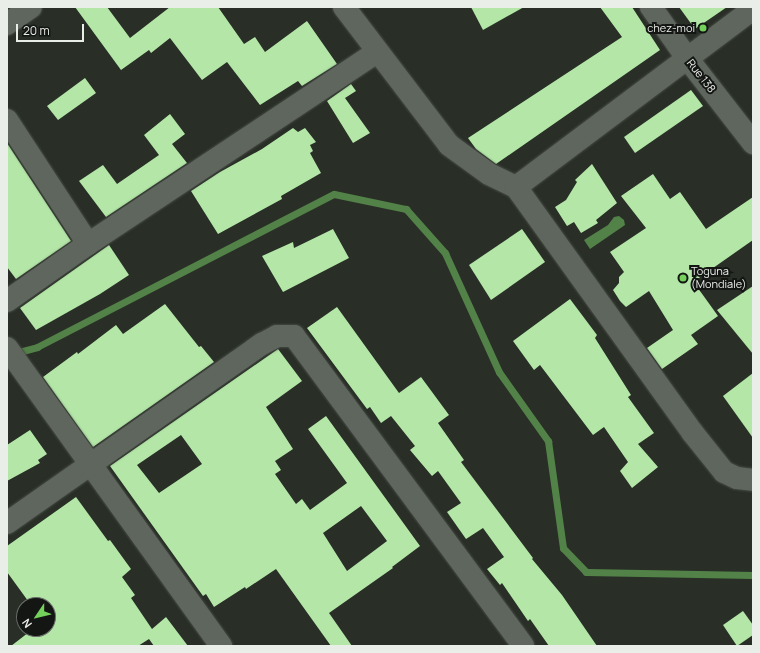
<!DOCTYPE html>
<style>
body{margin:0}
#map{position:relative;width:760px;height:653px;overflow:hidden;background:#292f27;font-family:Manrope,sans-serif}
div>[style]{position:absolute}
.water>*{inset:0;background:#538248}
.stream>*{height:7px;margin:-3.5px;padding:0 3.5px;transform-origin:3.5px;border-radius:3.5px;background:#538248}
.building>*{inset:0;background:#b3e6a7}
.roads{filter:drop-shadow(0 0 1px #464b44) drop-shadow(0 0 1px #464b44)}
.street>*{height:22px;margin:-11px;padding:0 11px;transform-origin:11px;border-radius:11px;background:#5f665e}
.dots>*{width:11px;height:11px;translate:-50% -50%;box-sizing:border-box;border:2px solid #131613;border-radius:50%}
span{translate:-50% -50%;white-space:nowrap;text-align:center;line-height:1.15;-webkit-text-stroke:4px #131613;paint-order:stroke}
.poi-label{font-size:11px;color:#eaeee9}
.right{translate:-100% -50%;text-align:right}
.left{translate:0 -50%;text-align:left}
.street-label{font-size:11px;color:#eaeee9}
.frame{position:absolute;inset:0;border:8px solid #eaeee9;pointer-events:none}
.north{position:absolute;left:16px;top:597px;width:40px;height:40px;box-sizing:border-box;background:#131613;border:1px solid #696c69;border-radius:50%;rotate:235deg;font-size:11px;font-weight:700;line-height:16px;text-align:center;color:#eaeee9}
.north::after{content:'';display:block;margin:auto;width:14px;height:18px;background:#74d25c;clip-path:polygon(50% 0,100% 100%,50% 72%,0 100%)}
.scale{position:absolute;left:16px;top:24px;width:68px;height:18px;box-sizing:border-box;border:2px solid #eaeee9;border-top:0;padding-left:5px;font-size:12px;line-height:14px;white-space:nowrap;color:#eaeee9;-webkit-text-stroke:3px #131613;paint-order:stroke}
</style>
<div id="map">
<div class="water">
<div style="clip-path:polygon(619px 216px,624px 220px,625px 225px,590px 249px,584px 240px,608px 225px,614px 217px)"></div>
</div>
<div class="stream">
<div style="left:15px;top:353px;width:23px;rotate:-15deg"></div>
<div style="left:37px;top:347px;width:334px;rotate:-27.3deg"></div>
<div style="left:334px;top:194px;width:74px;rotate:11.8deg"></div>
<div style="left:406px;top:209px;width:59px;rotate:48.4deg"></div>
<div style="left:445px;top:253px;width:131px;rotate:65.6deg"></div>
<div style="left:499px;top:372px;width:85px;rotate:54.6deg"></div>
<div style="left:548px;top:441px;width:108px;rotate:82deg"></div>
<div style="left:563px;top:548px;width:33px;rotate:46deg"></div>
<div style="left:586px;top:572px;width:167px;rotate:1deg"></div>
</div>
<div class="building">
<div style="clip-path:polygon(75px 7px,107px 7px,130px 38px,170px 7px,218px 7px,244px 44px,255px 37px,265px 52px,307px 21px,337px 64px,302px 86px,298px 81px,260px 105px,227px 62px,202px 80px,170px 38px,151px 53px,149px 50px,121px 70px)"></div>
<div style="clip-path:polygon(471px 7px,524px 7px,483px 30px)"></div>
<div style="clip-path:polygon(600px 7px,632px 7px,660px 50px,496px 164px,476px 149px,468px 138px,622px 37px)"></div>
<div style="clip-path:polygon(679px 7px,727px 7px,695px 29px)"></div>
<div style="clip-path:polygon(85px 78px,96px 93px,58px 120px,47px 106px)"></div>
<div style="clip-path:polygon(351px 84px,356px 91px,345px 98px,370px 133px,353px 143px,327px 101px)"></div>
<div style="clip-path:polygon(691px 90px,703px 106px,635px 153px,624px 137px)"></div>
<div style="clip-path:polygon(170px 114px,185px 134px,172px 144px,187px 163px,106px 217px,79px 181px,103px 165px,117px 184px,159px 155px,144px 135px)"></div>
<div style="clip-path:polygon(293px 128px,298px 132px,305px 128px,316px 142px,310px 145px,313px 151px,310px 153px,321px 173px,281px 196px,282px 199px,218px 234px,191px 191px,220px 172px,262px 149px)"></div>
<div style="clip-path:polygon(7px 143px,71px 241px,16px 279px,7px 267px)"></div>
<div style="clip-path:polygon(592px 164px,617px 203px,596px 220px,598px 223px,581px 233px,574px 222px,567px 226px,555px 207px,566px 200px,577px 182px,575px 180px)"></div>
<div style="clip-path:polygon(653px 174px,670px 199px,680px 192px,706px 229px,753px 197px,753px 240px,696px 280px,697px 282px,695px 284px,718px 316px,691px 335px,698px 344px,662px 369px,647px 348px,673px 330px,649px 291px,626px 307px,620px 301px,613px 290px,619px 283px,619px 277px,624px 272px,610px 252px,646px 228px,621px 196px)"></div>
<div style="clip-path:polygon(333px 229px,349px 258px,283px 292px,262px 256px,293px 242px,294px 248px)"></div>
<div style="clip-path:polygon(522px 229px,545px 262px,491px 300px,469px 265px)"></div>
<div style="clip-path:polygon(109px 245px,129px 275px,100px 294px,36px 330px,20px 308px)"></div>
<div style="clip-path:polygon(753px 286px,753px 354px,717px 310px)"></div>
<div style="clip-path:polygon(570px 299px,597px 335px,595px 338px,631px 395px,628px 397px,654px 433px,638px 444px,658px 467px,632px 488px,620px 471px,628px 462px,604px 427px,593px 435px,540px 365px,534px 370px,513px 341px)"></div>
<div style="clip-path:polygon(165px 304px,199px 347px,201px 346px,214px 362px,93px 447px,43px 377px,77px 352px,78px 354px,116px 325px,123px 334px)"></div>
<div style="clip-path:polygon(337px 307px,399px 393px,421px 377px,449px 415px,438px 423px,464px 460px,461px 462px,533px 558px,532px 559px,562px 595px,597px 646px,549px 646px,530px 619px,528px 621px,502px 583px,500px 585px,487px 569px,504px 557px,483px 528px,466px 539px,447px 512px,461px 503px,438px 471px,432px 476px,410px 450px,415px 446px,391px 416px,381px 423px,370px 407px,367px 409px,307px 328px)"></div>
<div style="clip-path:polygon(evenodd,278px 349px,302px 381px,266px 407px,293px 449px,275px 461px,281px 470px,275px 474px,296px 504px,302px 499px,310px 510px,347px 483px,308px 429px,326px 416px,420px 546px,392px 567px,393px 568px,329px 613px,352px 646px,331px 646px,276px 569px,246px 589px,245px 587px,214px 607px,206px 594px,203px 596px,110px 466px,278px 349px,181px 435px,202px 464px,159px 493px,137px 465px,181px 435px,278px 349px,361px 506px,387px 541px,347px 571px,323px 533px,361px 506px)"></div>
<div style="clip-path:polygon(753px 373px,753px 438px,723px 396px)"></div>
<div style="clip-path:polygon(30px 430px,47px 454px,38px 460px,40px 463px,7px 481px,7px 445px)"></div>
<div style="clip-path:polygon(76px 497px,108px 541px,110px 540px,131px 569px,122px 577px,135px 595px,131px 598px,152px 629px,166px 617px,188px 646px,154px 646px,149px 639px,138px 646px,11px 646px,33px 629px,48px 629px,48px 605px,31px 605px,7px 572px,7px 546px)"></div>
<div style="clip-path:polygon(743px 611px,753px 625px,753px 635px,737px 646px,723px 625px)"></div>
</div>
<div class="roads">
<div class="street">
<div style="left:344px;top:7px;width:173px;rotate:52.7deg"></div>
<div style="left:449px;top:145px;width:49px;rotate:35.9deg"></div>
<div style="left:489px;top:174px;width:30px;rotate:26deg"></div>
<div style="left:516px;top:187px;width:302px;rotate:54.3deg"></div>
<div style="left:692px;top:432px;width:51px;rotate:51.3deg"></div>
<div style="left:724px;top:472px;width:14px;rotate:25deg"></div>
<div style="left:737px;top:478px;width:16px;rotate:7deg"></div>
<div style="left:651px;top:7px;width:62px;rotate:54.8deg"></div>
<div style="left:687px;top:58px;width:108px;rotate:52.2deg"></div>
<div style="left:7px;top:24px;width:29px;rotate:-35deg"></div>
<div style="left:7px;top:120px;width:148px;rotate:56.8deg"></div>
<div style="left:516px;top:187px;width:296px;rotate:-36.9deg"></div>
<div style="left:7px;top:301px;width:99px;rotate:-35.1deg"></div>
<div style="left:88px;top:244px;width:347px;rotate:-33.6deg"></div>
<div style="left:7px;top:348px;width:367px;rotate:54.3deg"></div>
<div style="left:7px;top:523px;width:312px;rotate:-35.1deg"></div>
<div style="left:262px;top:344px;width:17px;rotate:-28deg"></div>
<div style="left:277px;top:336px;width:17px"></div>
<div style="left:294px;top:336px;width:385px;rotate:53.5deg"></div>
</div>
</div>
<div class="dots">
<div style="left:703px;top:28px;background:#74d25c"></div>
<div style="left:683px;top:278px;background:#74d25c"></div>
</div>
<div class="poi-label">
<span class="right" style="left:695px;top:28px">chez-moi</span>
<span class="left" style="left:691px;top:278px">Toguna<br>(Mondiale)</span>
</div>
<div class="street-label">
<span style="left:701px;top:76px;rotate:52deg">Rue 138</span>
</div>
<div class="frame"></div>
<div class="north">N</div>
<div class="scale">20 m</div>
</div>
